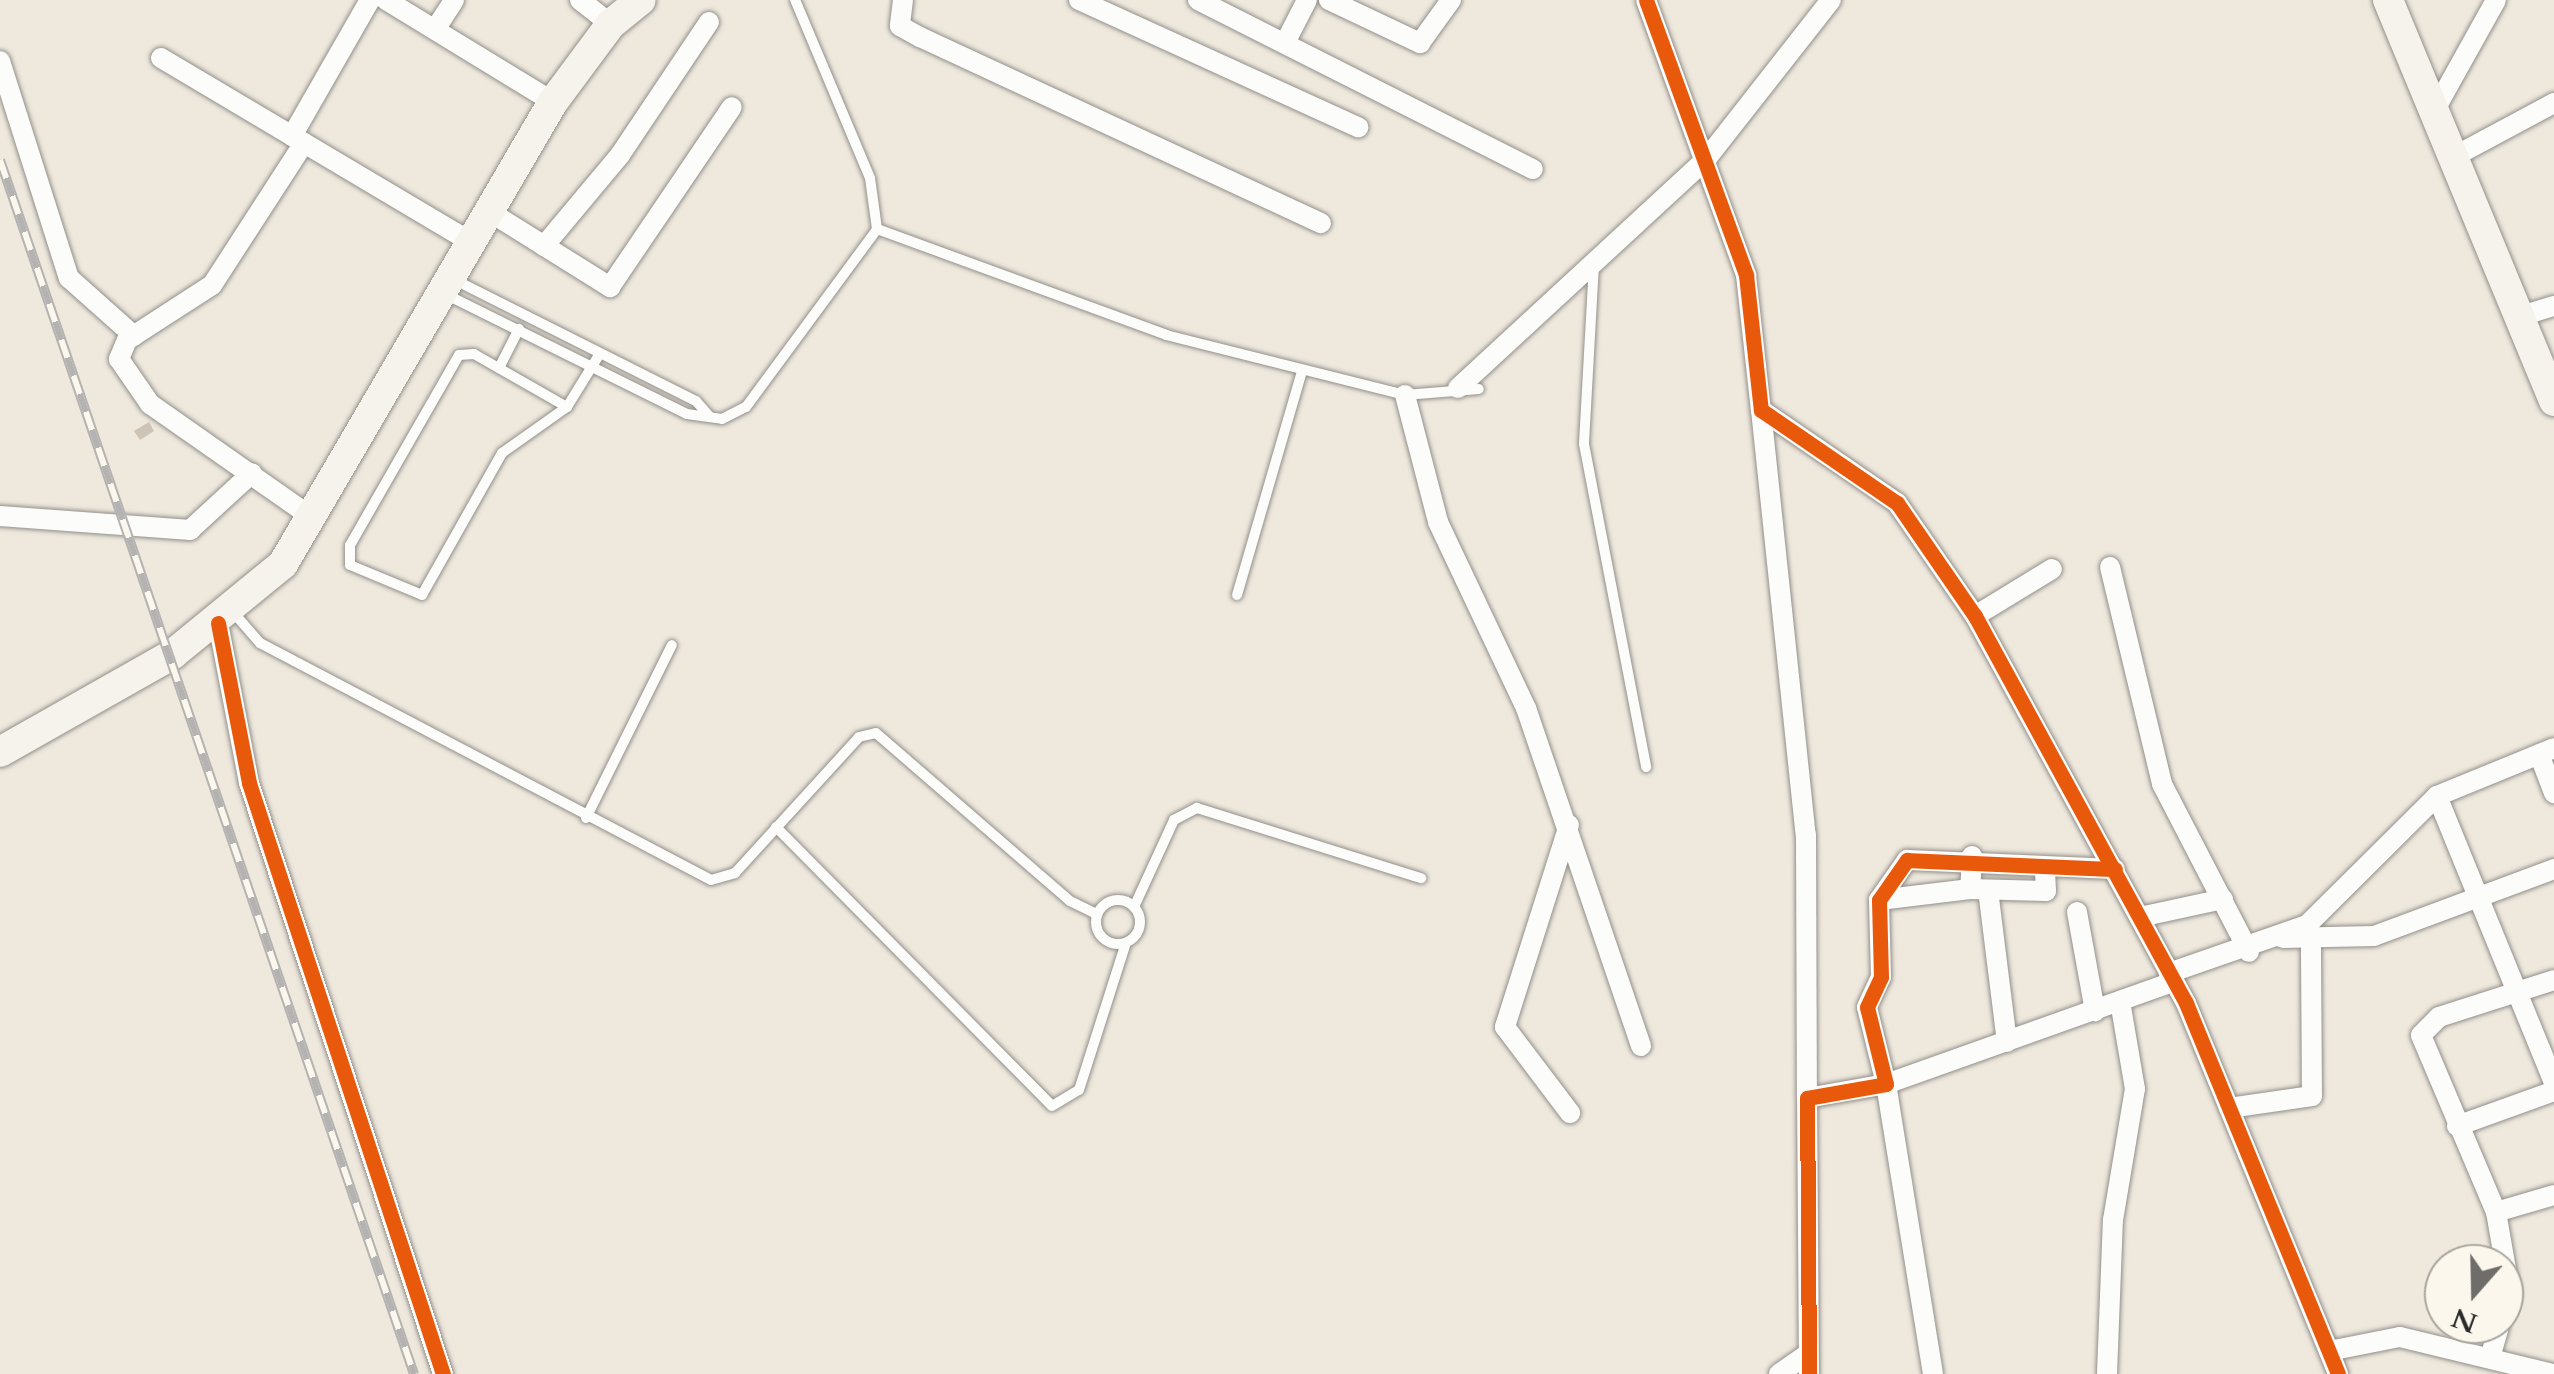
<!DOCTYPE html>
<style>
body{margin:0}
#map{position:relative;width:2554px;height:1374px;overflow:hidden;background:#eee8dd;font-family:Cardo,serif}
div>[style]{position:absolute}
.building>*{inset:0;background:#cec4b5}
.roads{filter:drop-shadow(0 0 2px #928f8a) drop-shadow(0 0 2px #928f8a)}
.service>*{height:10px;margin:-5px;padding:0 5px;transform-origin:5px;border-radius:5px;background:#fcfcfa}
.service>.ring{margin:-5px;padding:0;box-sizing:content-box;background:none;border:10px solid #fcfcfa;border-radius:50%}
.minor>*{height:20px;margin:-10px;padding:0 10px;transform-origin:10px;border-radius:10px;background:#fcfcfa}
.secondary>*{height:30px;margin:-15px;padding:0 15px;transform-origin:15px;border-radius:15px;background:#f6f2ec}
.rail>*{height:10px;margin-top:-5px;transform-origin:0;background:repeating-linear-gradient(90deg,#fbf7ec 0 19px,#b4b3b2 0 38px);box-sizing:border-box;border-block:2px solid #b4b3b2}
.cycleway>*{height:15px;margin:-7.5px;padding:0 7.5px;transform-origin:7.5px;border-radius:7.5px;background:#e8590c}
span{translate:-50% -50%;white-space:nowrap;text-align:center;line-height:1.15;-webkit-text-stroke:9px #fbf7ec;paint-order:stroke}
.north{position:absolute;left:2424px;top:1244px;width:100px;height:100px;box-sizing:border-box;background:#fbf7ec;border:2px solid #a8a59f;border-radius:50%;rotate:200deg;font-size:28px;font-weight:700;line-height:40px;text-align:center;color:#2b2b2b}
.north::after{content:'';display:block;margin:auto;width:35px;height:45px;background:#6f6d69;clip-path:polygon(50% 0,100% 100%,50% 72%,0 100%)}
</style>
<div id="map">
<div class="building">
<div style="clip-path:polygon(149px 422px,154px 431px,140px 440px,134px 431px)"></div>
</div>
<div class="roads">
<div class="service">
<div style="left:877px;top:229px;width:308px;rotate:20.1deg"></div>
<div style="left:1166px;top:335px;width:246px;rotate:14.1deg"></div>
<div style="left:1405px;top:395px;width:74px;rotate:-4.6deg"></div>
<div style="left:1594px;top:264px;width:180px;rotate:93.2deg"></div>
<div style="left:1584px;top:444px;width:329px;rotate:79.1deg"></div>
<div style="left:455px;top:280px;width:270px;rotate:26.7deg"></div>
<div style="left:696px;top:401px;width:20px;rotate:49deg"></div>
<div style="left:445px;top:294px;width:270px;rotate:26.4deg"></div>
<div style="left:687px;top:414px;width:35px;rotate:8deg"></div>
<div style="left:722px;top:419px;width:27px;rotate:-27deg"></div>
<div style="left:746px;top:407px;width:221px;rotate:-53.6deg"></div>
<div style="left:877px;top:229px;width:51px;rotate:-97.8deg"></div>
<div style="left:870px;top:178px;width:193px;rotate:-112.8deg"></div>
<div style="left:499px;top:368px;width:44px;rotate:-62.9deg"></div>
<div style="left:567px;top:407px;width:107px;rotate:-150.3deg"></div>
<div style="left:474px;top:354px;width:15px;rotate:176deg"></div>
<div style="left:459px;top:355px;width:219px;rotate:119.8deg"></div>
<div style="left:350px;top:545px;width:20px;rotate:90deg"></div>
<div style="left:350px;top:565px;width:78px;rotate:22.6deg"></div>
<div style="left:422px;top:595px;width:163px;rotate:-60.6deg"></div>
<div style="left:502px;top:453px;width:80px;rotate:-35.3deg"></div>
<div style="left:567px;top:407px;width:61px;rotate:-58.4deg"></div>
<div style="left:1237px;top:595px;width:233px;rotate:-73.8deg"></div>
<div style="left:233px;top:612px;width:41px;rotate:48.9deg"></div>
<div style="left:260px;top:643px;width:509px;rotate:27.72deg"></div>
<div style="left:711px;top:880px;width:25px;rotate:-16deg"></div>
<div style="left:735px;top:873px;width:184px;rotate:-47.6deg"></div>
<div style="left:859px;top:737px;width:17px;rotate:-13deg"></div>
<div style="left:876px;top:733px;width:257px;rotate:40.9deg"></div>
<div style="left:1070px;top:901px;width:30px;rotate:26deg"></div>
<div style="left:586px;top:818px;width:193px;rotate:-63.6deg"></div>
<div style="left:776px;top:827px;width:392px;rotate:45.3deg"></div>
<div style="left:1052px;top:1106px;width:31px;rotate:-31deg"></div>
<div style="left:1079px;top:1090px;width:154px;rotate:-72.3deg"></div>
<div class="ring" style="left:1096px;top:900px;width:34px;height:34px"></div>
<div style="left:1134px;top:907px;width:96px;rotate:-65.3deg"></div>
<div style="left:1174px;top:820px;width:26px;rotate:-28deg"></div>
<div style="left:1197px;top:808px;width:235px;rotate:17.4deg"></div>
</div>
<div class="minor">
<div style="left:386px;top:0;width:196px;rotate:31.4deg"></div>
<div style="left:580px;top:0;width:39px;rotate:38deg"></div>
<div style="left:903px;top:0;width:26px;rotate:97deg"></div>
<div style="left:900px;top:26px;width:23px;rotate:29deg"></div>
<div style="left:920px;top:37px;width:442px;rotate:24.9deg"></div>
<div style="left:1079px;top:0;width:307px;rotate:24.5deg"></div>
<div style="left:1198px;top:0;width:375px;rotate:26.8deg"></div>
<div style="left:1329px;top:0;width:101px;rotate:25.3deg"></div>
<div style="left:1420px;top:43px;width:53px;rotate:-54.2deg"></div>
<div style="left:1646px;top:0;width:293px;rotate:70deg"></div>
<div style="left:1746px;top:275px;width:136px;rotate:83.7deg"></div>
<div style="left:1761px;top:410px;width:165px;rotate:34.4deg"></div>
<div style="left:1897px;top:503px;width:137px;rotate:55.4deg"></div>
<div style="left:1975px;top:616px;width:441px;rotate:61.4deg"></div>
<div style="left:2186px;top:1003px;width:401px;rotate:67.7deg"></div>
<div style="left:436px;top:28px;width:33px;rotate:-57deg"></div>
<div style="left:1285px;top:43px;width:48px;rotate:-62.9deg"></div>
<div style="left:161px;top:58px;width:362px;rotate:30.7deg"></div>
<div style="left:0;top:61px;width:228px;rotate:72.4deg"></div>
<div style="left:69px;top:278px;width:87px;rotate:41.7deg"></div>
<div style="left:2437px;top:106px;width:121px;rotate:-60.9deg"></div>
<div style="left:292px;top:136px;width:157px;rotate:-60.2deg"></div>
<div style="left:304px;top:143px;width:169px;rotate:122.9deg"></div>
<div style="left:212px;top:285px;width:101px;rotate:147.1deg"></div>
<div style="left:127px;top:340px;width:21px;rotate:113deg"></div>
<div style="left:119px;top:359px;width:55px;rotate:55.4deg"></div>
<div style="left:150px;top:404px;width:199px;rotate:35deg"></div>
<div style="left:2457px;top:155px;width:110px;rotate:-28.2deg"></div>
<div style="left:490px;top:212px;width:142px;rotate:32deg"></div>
<div style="left:610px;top:287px;width:217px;rotate:-55.9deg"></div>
<div style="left:544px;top:246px;width:119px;rotate:-50.1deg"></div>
<div style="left:620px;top:155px;width:160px;rotate:-56.2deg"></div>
<div style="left:2521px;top:316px;width:34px;rotate:-17deg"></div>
<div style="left:1458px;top:388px;width:339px;rotate:-42.7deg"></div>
<div style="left:1707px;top:158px;width:201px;rotate:-51.9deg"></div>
<div style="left:1405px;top:395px;width:131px;rotate:75.4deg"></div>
<div style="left:1438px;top:522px;width:206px;rotate:64.7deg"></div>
<div style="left:1526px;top:708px;width:357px;rotate:71.2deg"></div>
<div style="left:1761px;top:410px;width:427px;rotate:84deg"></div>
<div style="left:1806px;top:835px;width:263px;rotate:89.8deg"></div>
<div style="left:0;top:516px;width:191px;rotate:4.2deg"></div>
<div style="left:190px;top:530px;width:84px;rotate:-42.6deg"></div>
<div style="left:2110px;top:567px;width:223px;rotate:76.5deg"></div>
<div style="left:2162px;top:784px;width:189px;rotate:62.6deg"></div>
<div style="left:1975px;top:616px;width:90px;rotate:-31.4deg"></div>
<div style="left:218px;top:623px;width:163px;rotate:79deg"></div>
<div style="left:249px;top:783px;width:622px;rotate:71.83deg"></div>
<div style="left:2539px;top:754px;width:42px;rotate:69deg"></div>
<div style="left:2437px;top:796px;width:309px;rotate:67.8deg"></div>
<div style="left:1569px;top:825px;width:212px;rotate:107.6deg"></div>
<div style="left:1505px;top:1027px;width:108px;rotate:52.9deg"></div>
<div style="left:1972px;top:856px;width:33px;rotate:93deg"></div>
<div style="left:1970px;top:889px;width:76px;rotate:1.5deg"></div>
<div style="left:2046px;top:891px;width:20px;rotate:-93deg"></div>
<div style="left:1988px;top:890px;width:153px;rotate:82.9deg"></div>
<div style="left:1879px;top:900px;width:92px;rotate:-6.9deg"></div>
<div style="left:2077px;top:912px;width:101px;rotate:79.7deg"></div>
<div style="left:2140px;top:917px;width:85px;rotate:-12.2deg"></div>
<div style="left:2283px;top:938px;width:91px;rotate:-1.3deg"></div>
<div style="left:2374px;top:936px;width:192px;rotate:-20.4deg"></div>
<div style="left:2169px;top:973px;width:146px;rotate:-19.2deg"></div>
<div style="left:2307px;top:925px;width:183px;rotate:-44.8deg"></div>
<div style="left:2437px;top:796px;width:126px;rotate:-22.3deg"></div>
<div style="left:2229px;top:1108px;width:84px;rotate:-8.2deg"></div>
<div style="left:2312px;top:1096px;width:156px;rotate:-90.4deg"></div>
<div style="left:2457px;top:1126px;width:103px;rotate:-19.8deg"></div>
<div style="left:2496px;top:1212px;width:60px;rotate:-16.3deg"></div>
<div style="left:2504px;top:1312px;width:21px;rotate:-73deg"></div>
<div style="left:2510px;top:1292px;width:81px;rotate:-99.9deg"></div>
<div style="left:2496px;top:1212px;width:192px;rotate:-113deg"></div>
<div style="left:2421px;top:1035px;width:25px;rotate:-45deg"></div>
<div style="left:2439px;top:1017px;width:121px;rotate:-17.8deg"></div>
<div style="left:2329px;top:1351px;width:72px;rotate:-11.2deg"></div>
<div style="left:2400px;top:1337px;width:157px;rotate:13.6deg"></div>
<div style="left:2490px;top:1358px;width:35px;rotate:-74deg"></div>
<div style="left:1779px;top:1374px;width:35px;rotate:-35deg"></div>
<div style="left:1809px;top:1374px;width:276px;rotate:-90.4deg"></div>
<div style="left:1807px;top:1098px;width:80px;rotate:-10deg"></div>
<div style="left:1886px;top:1084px;width:79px;rotate:-103.9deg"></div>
<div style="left:1867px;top:1007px;width:33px;rotate:-65deg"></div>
<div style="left:1881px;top:977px;width:77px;rotate:-91.5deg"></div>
<div style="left:1879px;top:900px;width:49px;rotate:-55deg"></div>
<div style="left:1907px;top:860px;width:208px;rotate:2.5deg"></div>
<div style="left:1933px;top:1374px;width:294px;rotate:-99.2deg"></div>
<div style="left:1886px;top:1084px;width:305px;rotate:-19.6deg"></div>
<div style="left:2107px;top:1374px;width:154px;rotate:-87.8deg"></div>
<div style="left:2113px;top:1220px;width:133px;rotate:-80.5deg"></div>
<div style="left:2135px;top:1089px;width:89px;rotate:-99.7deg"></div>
</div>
<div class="secondary">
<div style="left:2388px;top:0;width:434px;rotate:67.5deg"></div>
<div style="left:0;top:752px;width:199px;rotate:-29.5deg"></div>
<div style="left:173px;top:654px;width:142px;rotate:-39.3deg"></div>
<div style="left:283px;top:564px;width:535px;rotate:-59.7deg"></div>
<div style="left:553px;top:102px;width:97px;rotate:-53.4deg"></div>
<div style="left:611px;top:24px;width:38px;rotate:-39deg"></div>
</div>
</div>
<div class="rail">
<div style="left:0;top:160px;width:1283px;rotate:71.17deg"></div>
</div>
<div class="cycleway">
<div style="left:1646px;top:0;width:293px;rotate:70deg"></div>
<div style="left:1746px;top:275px;width:136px;rotate:83.7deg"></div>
<div style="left:1761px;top:410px;width:165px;rotate:34.4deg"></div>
<div style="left:1897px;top:503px;width:137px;rotate:55.4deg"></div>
<div style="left:1975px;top:616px;width:441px;rotate:61.4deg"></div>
<div style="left:2186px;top:1003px;width:401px;rotate:67.7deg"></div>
<div style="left:218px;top:623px;width:163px;rotate:79deg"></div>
<div style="left:249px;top:783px;width:622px;rotate:71.83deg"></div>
<div style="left:1809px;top:1374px;width:276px;rotate:-90.4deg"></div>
<div style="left:1807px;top:1098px;width:80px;rotate:-10deg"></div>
<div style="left:1886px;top:1084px;width:79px;rotate:-103.9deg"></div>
<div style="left:1867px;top:1007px;width:33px;rotate:-65deg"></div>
<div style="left:1881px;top:977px;width:77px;rotate:-91.5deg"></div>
<div style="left:1879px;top:900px;width:49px;rotate:-55deg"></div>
<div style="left:1907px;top:860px;width:208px;rotate:2.5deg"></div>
</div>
<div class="north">N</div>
</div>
